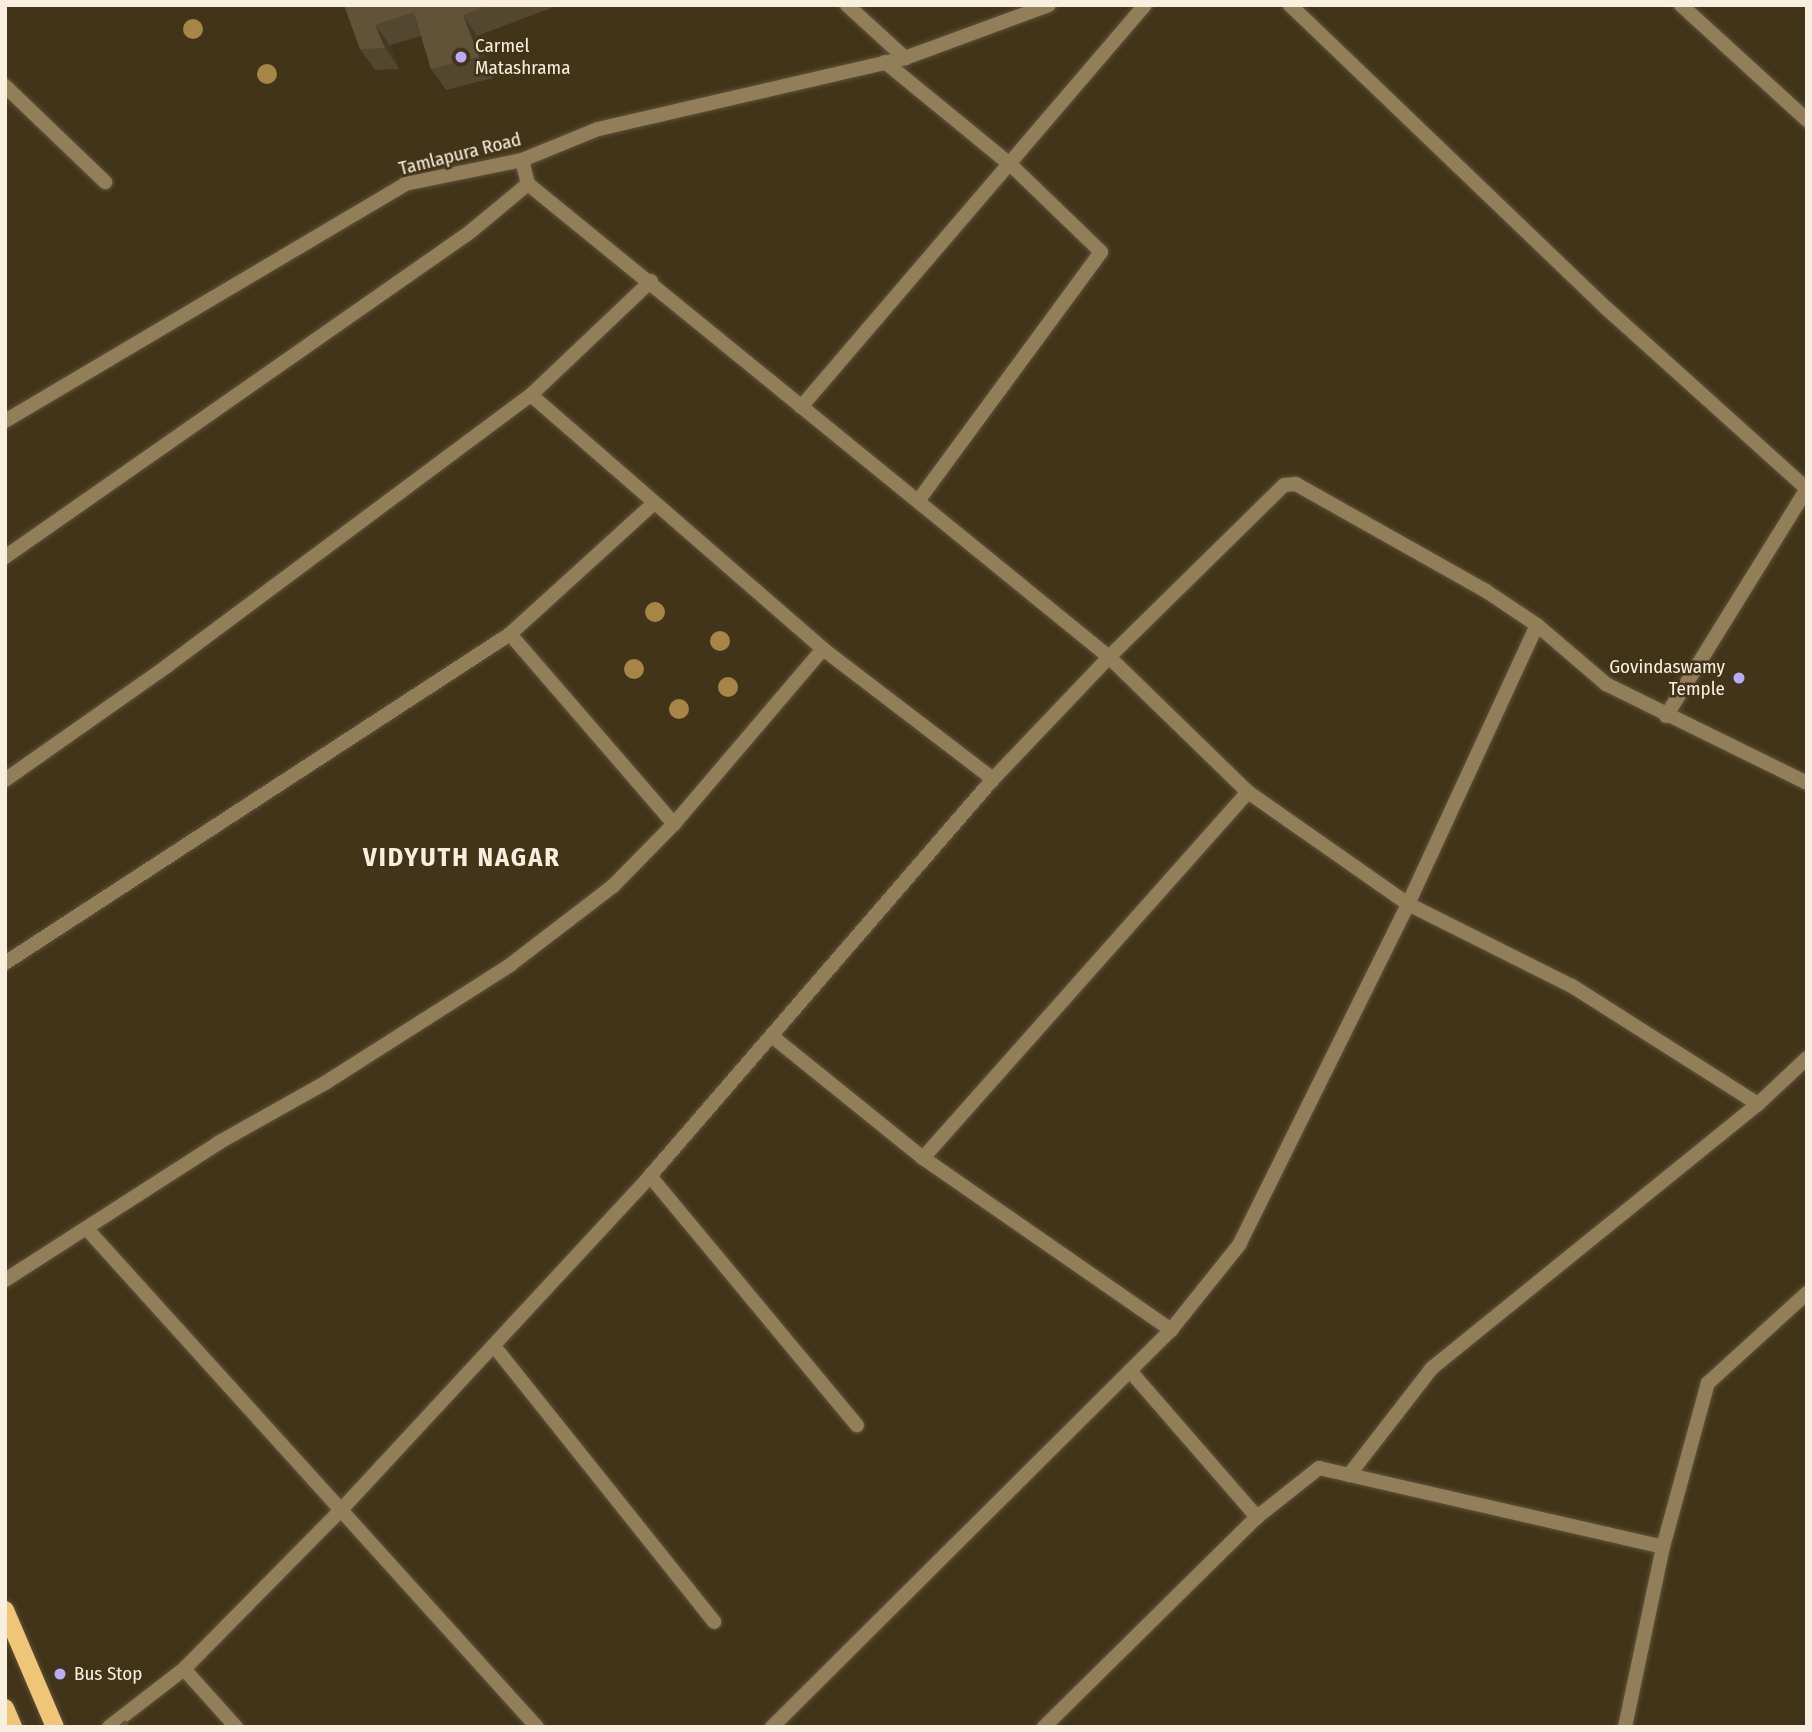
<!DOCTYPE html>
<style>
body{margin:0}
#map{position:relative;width:1812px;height:1732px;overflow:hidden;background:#423419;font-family:"Fira Sans Condensed",sans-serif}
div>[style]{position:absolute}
.roads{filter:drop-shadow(0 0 2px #5f5239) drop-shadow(0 0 2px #5f5239)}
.minor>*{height:14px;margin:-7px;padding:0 7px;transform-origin:7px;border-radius:7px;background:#927f5a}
.primary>*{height:18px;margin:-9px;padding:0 9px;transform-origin:9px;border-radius:9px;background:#efc578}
.trees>*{width:20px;height:20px;margin:-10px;border-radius:50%;background:#a68546}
.wall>*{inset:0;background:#53472f}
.shaded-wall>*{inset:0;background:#443a26}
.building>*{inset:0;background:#615337}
.dots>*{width:19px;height:19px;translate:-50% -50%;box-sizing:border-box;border:4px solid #423419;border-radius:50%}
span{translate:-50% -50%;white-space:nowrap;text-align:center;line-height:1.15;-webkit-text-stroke:5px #423419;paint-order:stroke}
.poi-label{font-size:19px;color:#f8efdf}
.left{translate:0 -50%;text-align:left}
.right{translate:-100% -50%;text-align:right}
.street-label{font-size:19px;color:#f8efdf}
.district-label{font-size:26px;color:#f8efdf;font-weight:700;letter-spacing:2px}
.frame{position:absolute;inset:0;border:7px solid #f8efdf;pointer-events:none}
</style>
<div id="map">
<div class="roads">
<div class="minor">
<div style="left:847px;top:5px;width:79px;rotate:42.4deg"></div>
<div style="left:1290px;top:5px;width:438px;rotate:43.8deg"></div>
<div style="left:1606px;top:308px;width:270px;rotate:42deg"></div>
<div style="left:1681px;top:5px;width:171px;rotate:42.4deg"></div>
<div style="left:885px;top:62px;width:163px;rotate:39.3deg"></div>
<div style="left:1011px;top:165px;width:125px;rotate:44deg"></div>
<div style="left:1101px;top:252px;width:308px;rotate:126.3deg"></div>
<div style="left:5px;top:86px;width:139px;rotate:43.8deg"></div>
<div style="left:522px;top:160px;width:25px;rotate:76deg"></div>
<div style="left:528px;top:184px;width:749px;rotate:39.15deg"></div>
<div style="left:1109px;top:657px;width:194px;rotate:44.2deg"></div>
<div style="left:651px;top:281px;width:166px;rotate:136.5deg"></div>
<div style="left:531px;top:395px;width:387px;rotate:41deg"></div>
<div style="left:823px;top:649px;width:214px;rotate:37.4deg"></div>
<div style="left:801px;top:407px;width:529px;rotate:-49.45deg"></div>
<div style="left:5px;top:421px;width:465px;rotate:-30.6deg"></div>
<div style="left:405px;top:184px;width:119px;rotate:-11.6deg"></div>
<div style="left:522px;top:160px;width:82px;rotate:-22.2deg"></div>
<div style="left:598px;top:129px;width:315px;rotate:-13deg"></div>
<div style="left:905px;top:58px;width:153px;rotate:-20.2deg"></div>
<div style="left:5px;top:557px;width:567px;rotate:-34.95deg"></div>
<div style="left:470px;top:232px;width:75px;rotate:-39.6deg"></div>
<div style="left:1537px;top:625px;width:307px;rotate:114.8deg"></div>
<div style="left:1408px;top:904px;width:183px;rotate:26.6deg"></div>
<div style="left:1572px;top:986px;width:220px;rotate:32.4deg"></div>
<div style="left:510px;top:634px;width:251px;rotate:49.2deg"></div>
<div style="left:1666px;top:716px;width:267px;rotate:-58.2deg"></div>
<div style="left:5px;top:780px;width:198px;rotate:-35.1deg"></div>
<div style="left:167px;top:666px;width:454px;rotate:-36.7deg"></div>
<div style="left:5px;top:963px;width:603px;rotate:-33.08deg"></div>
<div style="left:510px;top:634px;width:192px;rotate:-42.3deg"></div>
<div style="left:773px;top:1037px;width:193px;rotate:38.9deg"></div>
<div style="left:923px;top:1158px;width:302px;rotate:34.7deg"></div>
<div style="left:650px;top:1176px;width:324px;rotate:50.3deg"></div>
<div style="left:87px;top:1229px;width:671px;rotate:47.9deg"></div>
<div style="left:5px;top:1280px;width:253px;rotate:-32.7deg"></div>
<div style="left:218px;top:1143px;width:123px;rotate:-29.3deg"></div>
<div style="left:325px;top:1083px;width:219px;rotate:-32.5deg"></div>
<div style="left:510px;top:965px;width:130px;rotate:-37.5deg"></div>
<div style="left:613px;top:886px;width:87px;rotate:-45.5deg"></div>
<div style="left:674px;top:824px;width:230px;rotate:-49.6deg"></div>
<div style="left:494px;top:1346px;width:353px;rotate:51.4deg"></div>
<div style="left:1130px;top:1371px;width:194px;rotate:49deg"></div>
<div style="left:1349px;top:1475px;width:135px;rotate:-52.2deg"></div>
<div style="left:1432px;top:1368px;width:419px;rotate:-39deg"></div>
<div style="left:1758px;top:1104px;width:67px;rotate:-43.2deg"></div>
<div style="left:184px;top:1669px;width:78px;rotate:48.1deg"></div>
<div style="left:109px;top:1727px;width:95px;rotate:-37.7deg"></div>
<div style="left:184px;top:1669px;width:223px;rotate:-45.4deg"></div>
<div style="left:341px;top:1510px;width:455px;rotate:-47.2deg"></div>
<div style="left:650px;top:1176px;width:525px;rotate:-49.17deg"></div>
<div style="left:993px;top:779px;width:168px;rotate:-46.4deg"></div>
<div style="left:1109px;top:657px;width:245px;rotate:-44.5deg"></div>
<div style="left:1284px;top:485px;width:12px;rotate:-5deg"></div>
<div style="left:1296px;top:484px;width:218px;rotate:29.4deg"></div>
<div style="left:1486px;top:591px;width:61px;rotate:33.7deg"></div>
<div style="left:1537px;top:625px;width:91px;rotate:40.5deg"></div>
<div style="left:1606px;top:684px;width:224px;rotate:26.2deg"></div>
<div style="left:772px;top:1727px;width:563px;rotate:-44.86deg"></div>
<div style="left:1171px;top:1330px;width:109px;rotate:-51.3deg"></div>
<div style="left:1239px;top:1245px;width:381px;rotate:-63.6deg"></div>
<div style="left:1408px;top:904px;width:195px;rotate:-145deg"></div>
<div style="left:1248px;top:792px;width:489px;rotate:131.6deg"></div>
<div style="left:1044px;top:1727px;width:299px;rotate:-44.6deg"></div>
<div style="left:1257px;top:1517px;width:79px;rotate:-38.3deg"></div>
<div style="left:1319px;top:1468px;width:353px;rotate:12.9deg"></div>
<div style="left:1625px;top:1727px;width:184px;rotate:-78.1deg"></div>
<div style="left:1663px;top:1547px;width:170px;rotate:-74.7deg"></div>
<div style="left:1708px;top:1383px;width:134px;rotate:-42.3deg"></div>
</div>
<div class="primary">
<div style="left:5px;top:1610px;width:127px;rotate:66.9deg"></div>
<div style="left:5px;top:1708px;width:21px;rotate:67deg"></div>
</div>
</div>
<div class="trees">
<div style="left:193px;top:29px"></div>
<div style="left:267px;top:74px"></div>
<div style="left:655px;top:612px"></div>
<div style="left:720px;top:641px"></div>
<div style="left:634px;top:669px"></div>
<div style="left:728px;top:687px"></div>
<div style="left:679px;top:709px"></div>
</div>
<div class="wall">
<div style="clip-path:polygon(344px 5px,559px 5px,477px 36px,493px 78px,446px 90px,431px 69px,421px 36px,390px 45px,399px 69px,375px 70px,360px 49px)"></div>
</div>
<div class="shaded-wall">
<div style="clip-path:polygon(463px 15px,477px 36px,493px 78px,479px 57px)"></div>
<div style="clip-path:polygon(375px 25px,390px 45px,399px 69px,385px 48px)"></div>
</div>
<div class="building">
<div style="clip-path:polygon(344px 5px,489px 5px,463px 15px,479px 57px,431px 69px,414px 12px,375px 25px,385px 48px,360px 49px)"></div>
<div style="clip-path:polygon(125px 1720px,130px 1727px,117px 1727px)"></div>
</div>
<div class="dots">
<div style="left:461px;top:57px;background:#b9abf7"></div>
<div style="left:1739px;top:678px;background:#b9abf7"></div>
<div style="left:60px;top:1674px;background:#b9abf7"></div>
</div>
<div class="poi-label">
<span class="left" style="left:475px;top:57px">Carmel<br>Matashrama</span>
<span class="right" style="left:1725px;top:678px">Govindaswamy<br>Temple</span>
<span class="left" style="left:74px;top:1674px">Bus Stop</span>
</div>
<div class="street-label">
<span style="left:460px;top:154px;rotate:-14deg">Tamlapura Road</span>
</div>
<div class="district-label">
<span style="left:462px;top:858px">VIDYUTH NAGAR</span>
</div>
<div class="frame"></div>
</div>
